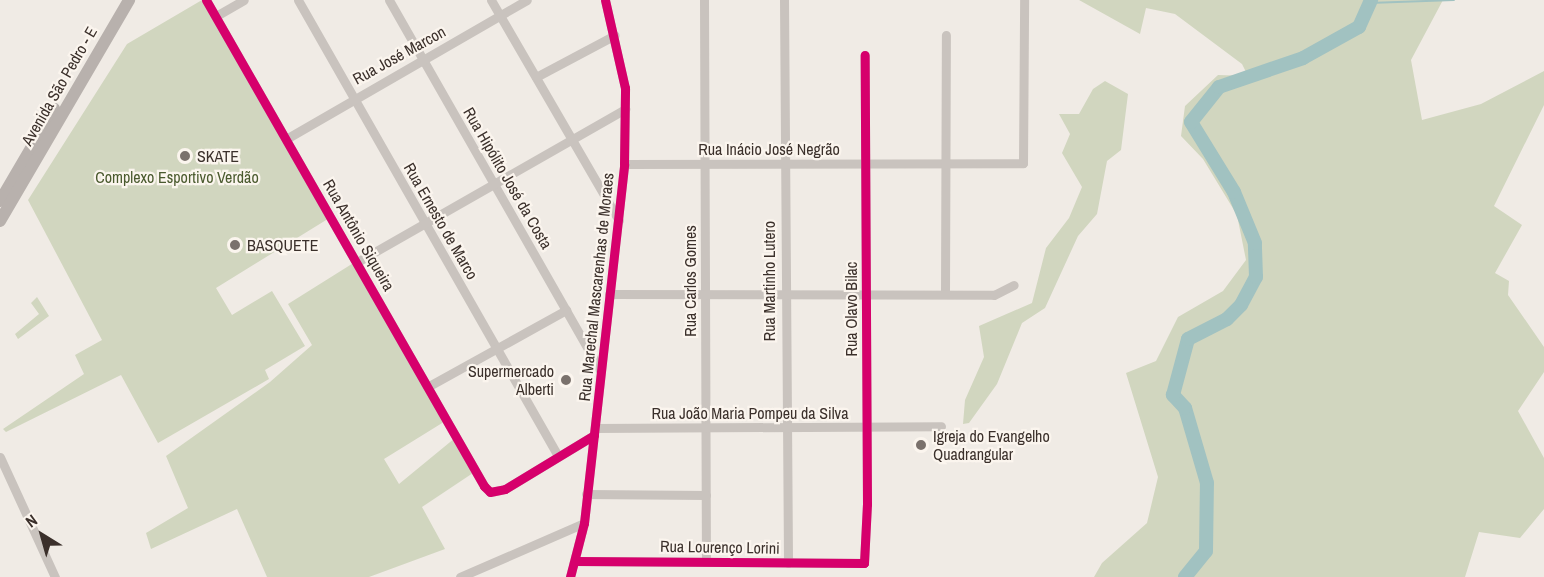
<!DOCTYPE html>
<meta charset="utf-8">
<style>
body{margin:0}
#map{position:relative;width:1544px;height:577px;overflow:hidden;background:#f0ebe5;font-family:"Archivo Narrow",sans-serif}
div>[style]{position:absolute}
.green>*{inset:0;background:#d1d6bf}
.stream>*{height:2px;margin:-1px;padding:0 1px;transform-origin:1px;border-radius:1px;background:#a1c2c1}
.river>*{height:14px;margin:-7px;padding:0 7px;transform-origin:7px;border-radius:7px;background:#a1c2c1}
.minor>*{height:9px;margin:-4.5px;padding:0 4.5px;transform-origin:4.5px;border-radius:4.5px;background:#c9c3be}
.major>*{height:12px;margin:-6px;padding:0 6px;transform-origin:6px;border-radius:6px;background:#b8b1ad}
.cycleway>*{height:9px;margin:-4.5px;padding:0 4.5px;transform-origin:4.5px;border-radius:4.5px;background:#d6006c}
.dots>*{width:16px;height:16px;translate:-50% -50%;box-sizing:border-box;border:3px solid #fbf5ee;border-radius:50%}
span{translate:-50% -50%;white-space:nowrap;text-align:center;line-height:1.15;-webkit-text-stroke:4.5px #fbf5ee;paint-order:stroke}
.street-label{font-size:16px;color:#3b302b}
.poi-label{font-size:16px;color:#3b302b}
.left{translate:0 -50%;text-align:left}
.right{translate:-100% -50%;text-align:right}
.park-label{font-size:16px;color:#4a5a2e}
.north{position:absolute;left:12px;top:505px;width:60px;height:60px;-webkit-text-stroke:4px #fbf5ee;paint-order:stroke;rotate:323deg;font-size:16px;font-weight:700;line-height:24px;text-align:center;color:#3b302b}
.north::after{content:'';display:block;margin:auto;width:21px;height:27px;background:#3b302b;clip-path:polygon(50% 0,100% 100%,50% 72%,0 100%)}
</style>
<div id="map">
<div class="green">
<div style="clip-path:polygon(202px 0,331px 217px,216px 288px,232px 315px,272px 291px,305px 346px,265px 370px,269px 379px,158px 443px,121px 375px,6px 432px,3px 429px,84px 374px,75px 355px,102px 340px,28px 200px,127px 44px)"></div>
<div style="clip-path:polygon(1079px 0,1443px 0,1411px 60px,1422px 120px,1481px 104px,1544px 71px,1544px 105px,1494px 206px,1522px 225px,1495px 273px,1509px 281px,1508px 295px,1544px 347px,1544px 372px,1518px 411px,1544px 458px,1544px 509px,1520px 538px,1479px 532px,1465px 577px,1094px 577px,1102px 563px,1147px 523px,1158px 477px,1126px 373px,1156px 361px,1178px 317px,1223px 291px,1246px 260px,1237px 215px,1203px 159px,1181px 136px,1185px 106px,1218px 75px,1248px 76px,1242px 64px,1175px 14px,1146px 8px,1140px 34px)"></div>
<div style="clip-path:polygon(1105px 81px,1128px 94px,1121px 150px,1107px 161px,1097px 214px,1078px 236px,1045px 308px,1022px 323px,997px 384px,969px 423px,963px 424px,965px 400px,984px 357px,979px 326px,1032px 303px,1046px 248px,1069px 218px,1082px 187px,1062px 153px,1070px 134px,1059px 114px,1079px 114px,1093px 89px)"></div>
<div style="clip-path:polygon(355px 262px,447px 420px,384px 459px,399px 484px,455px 438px,476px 471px,422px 507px,445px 549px,369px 577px,267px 577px,237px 509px,151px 549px,146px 533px,188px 508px,166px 456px,270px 382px,312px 345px,288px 304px)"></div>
<div style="clip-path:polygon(37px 297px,49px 316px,18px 339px,15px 334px,39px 314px,31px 303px)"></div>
</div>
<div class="stream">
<div style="left:1369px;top:3px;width:85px;rotate:-2deg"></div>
</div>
<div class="river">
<div style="left:1185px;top:577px;width:33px;rotate:-51deg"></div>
<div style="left:1206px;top:551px;width:68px;rotate:-89.2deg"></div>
<div style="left:1207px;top:483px;width:78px;rotate:-106.3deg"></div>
<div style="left:1185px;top:408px;width:18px;rotate:-133deg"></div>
<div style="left:1173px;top:395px;width:58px;rotate:-75deg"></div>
<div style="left:1188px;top:339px;width:44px;rotate:-27.1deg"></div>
<div style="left:1227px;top:319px;width:20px;rotate:-45deg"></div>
<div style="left:1241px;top:305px;width:32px;rotate:-62deg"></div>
<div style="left:1256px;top:277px;width:34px;rotate:-92deg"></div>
<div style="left:1255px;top:243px;width:55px;rotate:-112.4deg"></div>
<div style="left:1234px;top:192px;width:82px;rotate:-121.6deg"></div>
<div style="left:1191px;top:122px;width:45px;rotate:-51.3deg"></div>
<div style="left:1219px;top:87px;width:89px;rotate:-19deg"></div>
<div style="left:1303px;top:58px;width:64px;rotate:-29deg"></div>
<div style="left:1359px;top:27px;width:30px;rotate:-66deg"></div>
</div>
<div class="minor">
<div style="left:206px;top:0;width:560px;rotate:60.23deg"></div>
<div style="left:484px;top:486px;width:8px;rotate:45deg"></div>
<div style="left:490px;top:492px;width:15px;rotate:-11deg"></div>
<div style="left:505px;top:489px;width:104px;rotate:-31.2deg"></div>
<div style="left:298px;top:0;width:525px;rotate:60.31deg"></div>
<div style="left:389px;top:0;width:427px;rotate:60.3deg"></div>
<div style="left:491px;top:0;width:255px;rotate:59.9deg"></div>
<div style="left:704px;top:0;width:561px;rotate:89.8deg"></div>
<div style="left:784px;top:0;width:563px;rotate:89.59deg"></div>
<div style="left:216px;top:16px;width:32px;rotate:-30deg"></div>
<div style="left:536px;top:77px;width:89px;rotate:-28deg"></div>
<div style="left:286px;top:139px;width:278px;rotate:-30deg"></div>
<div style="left:624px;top:164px;width:399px;rotate:-0.1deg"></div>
<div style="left:1023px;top:163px;width:163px;rotate:-89.6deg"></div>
<div style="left:357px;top:262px;width:309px;rotate:-29.7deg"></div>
<div style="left:945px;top:293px;width:258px;rotate:-89.8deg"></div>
<div style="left:609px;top:294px;width:385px;rotate:0.1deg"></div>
<div style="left:994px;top:295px;width:22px;rotate:-27deg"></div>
<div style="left:429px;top:386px;width:157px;rotate:-29deg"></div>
<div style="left:595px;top:428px;width:346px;rotate:-0.3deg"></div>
<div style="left:0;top:457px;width:132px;rotate:65.4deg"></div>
<div style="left:586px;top:494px;width:120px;rotate:0.5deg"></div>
<div style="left:575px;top:561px;width:289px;rotate:0.4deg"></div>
<div style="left:864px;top:563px;width:59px;rotate:-87.1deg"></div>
<div style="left:867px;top:504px;width:449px;rotate:-90.3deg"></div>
<div style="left:460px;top:577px;width:135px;rotate:-23.5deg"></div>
<div style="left:570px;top:577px;width:56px;rotate:-75.5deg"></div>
<div style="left:584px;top:523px;width:361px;rotate:-83.6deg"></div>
<div style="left:624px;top:164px;width:76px;rotate:-89.2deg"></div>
<div style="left:625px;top:88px;width:90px;rotate:-102.8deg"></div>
</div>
<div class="major">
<div style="left:0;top:201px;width:107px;rotate:-59.6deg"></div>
<div style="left:0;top:221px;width:256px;rotate:-59.7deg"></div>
</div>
<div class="cycleway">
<div style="left:206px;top:0;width:560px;rotate:60.23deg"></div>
<div style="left:484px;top:486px;width:8px;rotate:45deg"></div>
<div style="left:490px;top:492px;width:15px;rotate:-11deg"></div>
<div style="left:505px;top:489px;width:104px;rotate:-31.2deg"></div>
<div style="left:575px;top:561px;width:289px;rotate:0.4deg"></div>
<div style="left:864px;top:563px;width:59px;rotate:-87.1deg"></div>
<div style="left:867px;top:504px;width:449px;rotate:-90.3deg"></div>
<div style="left:570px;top:577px;width:56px;rotate:-75.5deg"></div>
<div style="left:584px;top:523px;width:361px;rotate:-83.6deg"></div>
<div style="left:624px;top:164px;width:76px;rotate:-89.2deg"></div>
<div style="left:625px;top:88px;width:90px;rotate:-102.8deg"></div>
</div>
<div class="dots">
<div style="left:185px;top:156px;background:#7a716c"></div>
<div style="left:235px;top:245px;background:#7a716c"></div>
<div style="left:566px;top:380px;background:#7a716c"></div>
<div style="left:921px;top:445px;background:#7a716c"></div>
</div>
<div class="street-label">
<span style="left:399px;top:55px;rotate:-29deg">Rua José Marcon</span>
<span style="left:59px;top:86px;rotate:-60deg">Avenida São Pedro - E</span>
<span style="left:769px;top:149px">Rua Inácio José Negrão</span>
<span style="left:508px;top:178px;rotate:60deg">Rua Hipólito José da Costa</span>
<span style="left:441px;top:221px;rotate:60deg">Rua Ernesto de Marco</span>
<span style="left:359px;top:235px;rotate:60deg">Rua Antônio Siqueira</span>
<span style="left:690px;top:281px;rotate:-90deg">Rua Carlos Gomes</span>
<span style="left:769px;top:281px;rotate:-90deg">Rua Martinho Lutero</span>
<span style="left:596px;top:287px;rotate:-84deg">Rua Marechal Mascarenhas de Moraes</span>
<span style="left:851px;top:309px;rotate:-90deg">Rua Olavo Bilac</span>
<span style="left:750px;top:413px">Rua João Maria Pompeu da Silva</span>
<span style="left:720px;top:547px;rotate:1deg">Rua Lourenço Lorini</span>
</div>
<div class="poi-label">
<span class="left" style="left:197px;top:156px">SKATE</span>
<span class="left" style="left:247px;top:245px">BASQUETE</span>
<span class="right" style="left:554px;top:380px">Supermercado<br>Alberti</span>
<span class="left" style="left:933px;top:445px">Igreja do Evangelho<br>Quadrangular</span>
</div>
<div class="park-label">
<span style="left:177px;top:177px">Complexo Esportivo Verdão</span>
</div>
<div class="north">N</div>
</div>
